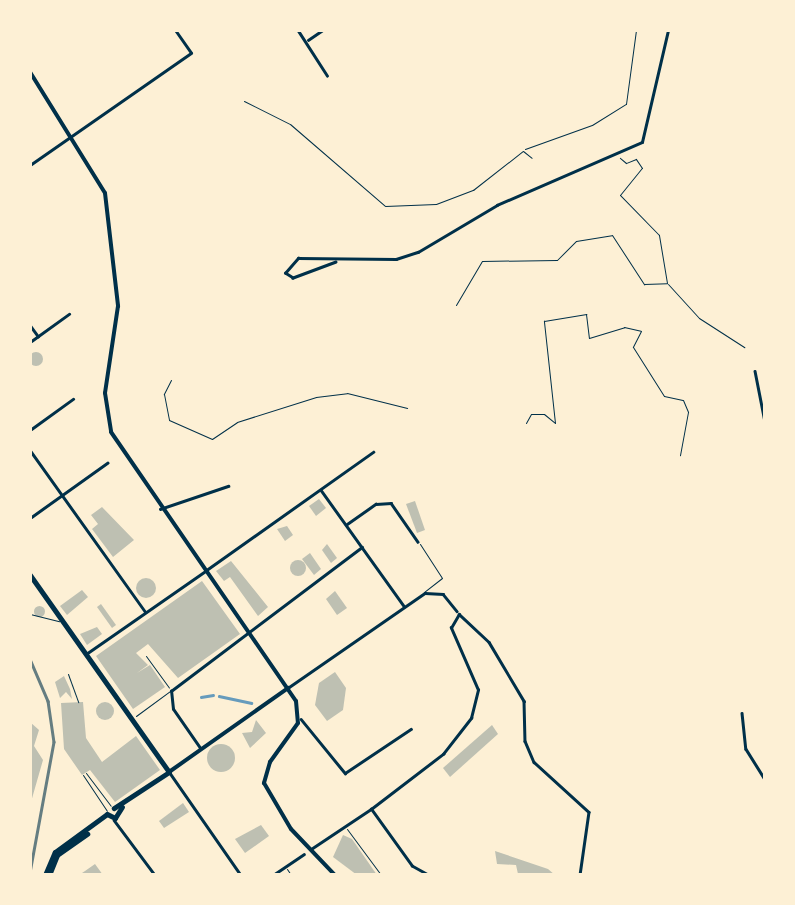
<!DOCTYPE html>
<style>
body{margin:0}
#map{position:relative;width:795px;height:905px;overflow:hidden;background:#fdf0d5;font-family:"Source Sans 3",sans-serif}
div>[style]{position:absolute}
.stream>*{height:2.5px;margin:-1.25px;padding:0 1.25px;transform-origin:1.25px;border-radius:1.25px;background:#669bbc}
.building>*{inset:0;background:#bec0b2}
.round{border-radius:50%}
.path>*{height:1px;margin:-0.5px;padding:0 0.5px;transform-origin:0.5px;border-radius:0.5px;background:#003049}
.service>*{height:1px;margin:-0.5px;padding:0 0.5px;transform-origin:0.5px;border-radius:0.5px;background:#003049}
.pedestrian>*{height:1px;margin:-0.5px;padding:0 0.5px;transform-origin:0.5px;border-radius:0.5px;background:#003049}
.minor>*{height:2.5px;margin:-1.25px;padding:0 1.25px;transform-origin:1.25px;border-radius:1.25px;background:#003049}
.tertiary>*{height:2.5px;margin:-1.25px;padding:0 1.25px;transform-origin:1.25px;border-radius:1.25px;background:#003049}
.secondary>*{height:4px;margin:-2px;padding:0 2px;transform-origin:2px;border-radius:2px;background:#003049}
.primary>*{height:5px;margin:-2.5px;padding:0 2.5px;transform-origin:2.5px;border-radius:2.5px;background:#003049}
.rail>*{height:2.5px;margin:-1.25px;padding:0 1.25px;transform-origin:1.25px;border-radius:1.25px;background:#657d81}
span{translate:-50% -50%;white-space:nowrap;text-align:center;line-height:1.15;-webkit-text-stroke:8px #fdf0d5;paint-order:stroke}
.frame{position:absolute;inset:0;border:32px solid #fdf0d5;pointer-events:none}
</style>
<div id="map">
<div class="stream">
<div style="left:219px;top:696px;width:33px;rotate:12deg"></div>
<div style="left:201px;top:697px;width:12px;rotate:-9deg"></div>
</div>
<div class="building">
<div class="round" style="left:29px;top:352px;width:14px;height:14px"></div>
<div style="clip-path:polygon(319px 499px,326px 508px,316px 516px,309px 506px)"></div>
<div style="clip-path:polygon(415px 501px,425px 530px,417px 533px,406px 504px)"></div>
<div style="clip-path:polygon(102px 507px,134px 540px,113px 557px,92px 529px,98px 524px,91px 515px)"></div>
<div style="clip-path:polygon(287px 526px,293px 535px,285px 541px,277px 529px)"></div>
<div style="clip-path:polygon(327px 544px,337px 558px,331px 563px,322px 550px)"></div>
<div style="clip-path:polygon(310px 553px,321px 569px,314px 575px,302px 559px)"></div>
<div class="round" style="left:290px;top:560px;width:16px;height:16px"></div>
<div style="clip-path:polygon(231px 561px,268px 607px,258px 616px,230px 577px,224px 581px,216px 571px)"></div>
<div class="round" style="left:136px;top:578px;width:20px;height:20px"></div>
<div style="clip-path:polygon(202px 581px,240px 634px,178px 678px,148px 644px,136px 653px,148px 665px,137px 673px,150px 665px,165px 687px,133px 709px,96px 656px)"></div>
<div style="clip-path:polygon(82px 590px,88px 597px,67px 615px,60px 606px)"></div>
<div style="clip-path:polygon(335px 591px,347px 608px,337px 615px,326px 599px)"></div>
<div style="clip-path:polygon(101px 604px,116px 625px,112px 628px,97px 607px)"></div>
<div class="round" style="left:33.5px;top:605.5px;width:11px;height:11px"></div>
<div style="clip-path:polygon(97px 627px,102px 634px,87px 645px,80px 634px)"></div>
<div style="clip-path:polygon(335px 672px,346px 688px,343px 710px,327px 721px,315px 705px,319px 683px)"></div>
<div style="clip-path:polygon(64px 676px,70px 689px,72px 699px,66px 692px,60px 698px,55px 682px)"></div>
<div class="round" style="left:96px;top:702px;width:18px;height:18px"></div>
<div style="clip-path:polygon(83px 702px,86px 738px,102px 762px,136px 736px,160px 770px,115px 802px,90px 770px,82px 775px,64px 749px,61px 703px)"></div>
<div style="clip-path:polygon(256px 720px,266px 733px,250px 748px,242px 733px,252px 732px)"></div>
<div style="clip-path:polygon(30px 722px,39px 730px,34px 746px,43px 760px,31px 802px)"></div>
<div style="clip-path:polygon(492px 725px,498px 734px,450px 777px,443px 768px)"></div>
<div class="round" style="left:207px;top:744px;width:28px;height:28px"></div>
<div style="clip-path:polygon(183px 803px,189px 812px,164px 828px,159px 821px)"></div>
<div style="clip-path:polygon(261px 825px,269px 836px,245px 853px,235px 839px)"></div>
<div style="clip-path:polygon(343px 835px,352px 839px,377px 875px,357px 875px,333px 857px)"></div>
<div style="clip-path:polygon(495px 851px,548px 869px,555px 875px,518px 874px,516px 865px,497px 864px)"></div>
<div style="clip-path:polygon(95px 864px,103px 875px,79px 875px,85px 871px)"></div>
</div>
<div class="path">
<div style="left:244px;top:101px;width:51px;rotate:26.6deg"></div>
<div style="left:290px;top:124px;width:125px;rotate:40.8deg"></div>
<div style="left:385px;top:206px;width:51px;rotate:-2.2deg"></div>
<div style="left:436px;top:204px;width:40px;rotate:-21deg"></div>
<div style="left:473px;top:190px;width:63px;rotate:-38deg"></div>
<div style="left:523px;top:151px;width:11px;rotate:38deg"></div>
<div style="left:525px;top:149px;width:71px;rotate:-19.7deg"></div>
<div style="left:592px;top:125px;width:40px;rotate:-32deg"></div>
<div style="left:626px;top:104px;width:75px;rotate:-82.3deg"></div>
<div style="left:668px;top:284px;width:46px;rotate:47.6deg"></div>
<div style="left:699px;top:318px;width:54px;rotate:32.8deg"></div>
<div style="left:456px;top:305px;width:51px;rotate:-59.4deg"></div>
<div style="left:482px;top:261px;width:75px;rotate:-0.8deg"></div>
<div style="left:557px;top:260px;width:27px;rotate:-45deg"></div>
<div style="left:576px;top:241px;width:36px;rotate:-9deg"></div>
<div style="left:612px;top:235px;width:59px;rotate:56.9deg"></div>
<div style="left:644px;top:284px;width:23px;rotate:-2deg"></div>
<div style="left:667px;top:283px;width:49px;rotate:-99.5deg"></div>
<div style="left:659px;top:235px;width:56px;rotate:-134.3deg"></div>
<div style="left:620px;top:195px;width:35px;rotate:-51deg"></div>
<div style="left:642px;top:168px;width:11px;rotate:-124deg"></div>
<div style="left:636px;top:159px;width:11px;rotate:158deg"></div>
<div style="left:626px;top:163px;width:8px;rotate:-140deg"></div>
<div style="left:171px;top:380px;width:16px;rotate:117deg"></div>
<div style="left:164px;top:394px;width:26px;rotate:79deg"></div>
<div style="left:169px;top:420px;width:47px;rotate:23.8deg"></div>
<div style="left:212px;top:439px;width:30px;rotate:-34deg"></div>
<div style="left:237px;top:422px;width:83px;rotate:-17.6deg"></div>
<div style="left:316px;top:397px;width:31px;rotate:-7deg"></div>
<div style="left:347px;top:393px;width:62px;rotate:14deg"></div>
<div style="left:526px;top:423px;width:10px;rotate:-61deg"></div>
<div style="left:531px;top:414px;width:13px"></div>
<div style="left:544px;top:414px;width:14px;rotate:39deg"></div>
<div style="left:555px;top:423px;width:103px;rotate:-96.2deg"></div>
<div style="left:544px;top:321px;width:43px;rotate:-9.5deg"></div>
<div style="left:586px;top:314px;width:24px;rotate:83deg"></div>
<div style="left:589px;top:338px;width:37px;rotate:-17deg"></div>
<div style="left:624px;top:327px;width:17px;rotate:13deg"></div>
<div style="left:641px;top:331px;width:18px;rotate:117deg"></div>
<div style="left:633px;top:347px;width:58px;rotate:57.7deg"></div>
<div style="left:664px;top:396px;width:19px;rotate:12deg"></div>
<div style="left:683px;top:400px;width:13px;rotate:67deg"></div>
<div style="left:688px;top:412px;width:44px;rotate:100.5deg"></div>
</div>
<div class="service">
<div style="left:420px;top:544px;width:40px;rotate:57.1deg"></div>
<div style="left:442px;top:578px;width:23px;rotate:142deg"></div>
<div style="left:30px;top:614px;width:30px;rotate:14deg"></div>
<div style="left:146px;top:656px;width:39px;rotate:54deg"></div>
<div style="left:68px;top:674px;width:30px;rotate:70deg"></div>
<div style="left:86px;top:773px;width:41px;rotate:52.9deg"></div>
<div style="left:83px;top:775px;width:43px;rotate:56.3deg"></div>
<div style="left:347px;top:829px;width:57px;rotate:53.5deg"></div>
<div style="left:287px;top:869px;width:7px;rotate:56deg"></div>
</div>
<div class="pedestrian">
<div style="left:136px;top:716px;width:42px;rotate:-36.3deg"></div>
</div>
<div class="minor">
<div style="left:298px;top:30px;width:54px;rotate:57.2deg"></div>
<div style="left:308px;top:40px;width:18px;rotate:-34deg"></div>
<div style="left:30px;top:165px;width:196px;rotate:-34.8deg"></div>
<div style="left:191px;top:53px;width:28px;rotate:-125deg"></div>
<div style="left:336px;top:262px;width:46px;rotate:159.6deg"></div>
<div style="left:293px;top:278px;width:9px;rotate:-148deg"></div>
<div style="left:285px;top:273px;width:20px;rotate:-49deg"></div>
<div style="left:298px;top:258px;width:98px;rotate:0.6deg"></div>
<div style="left:396px;top:259px;width:23px;rotate:-18deg"></div>
<div style="left:418px;top:252px;width:92px;rotate:-30.7deg"></div>
<div style="left:497px;top:205px;width:158px;rotate:-23.5deg"></div>
<div style="left:642px;top:142px;width:115px;rotate:-76.9deg"></div>
<div style="left:30px;top:325px;width:14px;rotate:54deg"></div>
<div style="left:30px;top:342px;width:48px;rotate:-35.7deg"></div>
<div style="left:755px;top:371px;width:52px;rotate:78.9deg"></div>
<div style="left:30px;top:430px;width:53px;rotate:-35.8deg"></div>
<div style="left:30px;top:450px;width:198px;rotate:54.5deg"></div>
<div style="left:321px;top:490px;width:143px;rotate:54.4deg"></div>
<div style="left:160px;top:509px;width:72px;rotate:-18.7deg"></div>
<div style="left:30px;top:518px;width:95px;rotate:-35.5deg"></div>
<div style="left:347px;top:524px;width:35px;rotate:-35deg"></div>
<div style="left:376px;top:504px;width:15px;rotate:-4deg"></div>
<div style="left:391px;top:503px;width:47px;rotate:55.3deg"></div>
<div style="left:205px;top:571px;width:206px;rotate:-35.3deg"></div>
<div style="left:289px;top:687px;width:165px;rotate:-34.7deg"></div>
<div style="left:425px;top:593px;width:18px;rotate:3deg"></div>
<div style="left:443px;top:594px;width:22px;rotate:51deg"></div>
<div style="left:742px;top:713px;width:36px;rotate:84deg"></div>
<div style="left:746px;top:749px;width:36px;rotate:58deg"></div>
<div style="left:301px;top:719px;width:70px;rotate:50.8deg"></div>
<div style="left:345px;top:773px;width:79px;rotate:-33.7deg"></div>
<div style="left:200px;top:748px;width:47px;rotate:-124.7deg"></div>
<div style="left:173px;top:709px;width:18px;rotate:-96deg"></div>
<div style="left:171px;top:691px;width:239px;rotate:-37deg"></div>
<div style="left:114px;top:820px;width:69px;rotate:53.3deg"></div>
<div style="left:311px;top:849px;width:72px;rotate:-33.7deg"></div>
<div style="left:273px;top:875px;width:37px;rotate:-34deg"></div>
<div style="left:428px;top:875px;width:18px;rotate:-151deg"></div>
<div style="left:412px;top:866px;width:70px;rotate:-125.7deg"></div>
<div style="left:371px;top:809px;width:91px;rotate:-37.4deg"></div>
<div style="left:443px;top:754px;width:46px;rotate:-52.1deg"></div>
<div style="left:471px;top:718px;width:29px;rotate:-76deg"></div>
<div style="left:478px;top:690px;width:68px;rotate:-113.5deg"></div>
<div style="left:451px;top:628px;width:16px;rotate:-60deg"></div>
<div style="left:459px;top:614px;width:41px;rotate:43deg"></div>
<div style="left:489px;top:642px;width:69px;rotate:59.3deg"></div>
<div style="left:524px;top:701px;width:40px;rotate:88.6deg"></div>
<div style="left:525px;top:741px;width:23px;rotate:67deg"></div>
<div style="left:534px;top:762px;width:74px;rotate:42.3deg"></div>
<div style="left:589px;top:812px;width:64px;rotate:98.1deg"></div>
<div style="left:431px;top:875px;width:58px"></div>
</div>
<div class="tertiary">
<div style="left:86px;top:654px;width:144px;rotate:-34.8deg"></div>
<div style="left:170px;top:773px;width:124px;rotate:55.2deg"></div>
</div>
<div class="secondary">
<div style="left:30px;top:72px;width:142px;rotate:58.2deg"></div>
<div style="left:105px;top:193px;width:114px;rotate:83.4deg"></div>
<div style="left:118px;top:306px;width:88px;rotate:98.5deg"></div>
<div style="left:105px;top:393px;width:39px;rotate:81deg"></div>
<div style="left:111px;top:432px;width:326px;rotate:55.5deg"></div>
<div style="left:296px;top:701px;width:22px;rotate:85deg"></div>
<div style="left:298px;top:723px;width:48px;rotate:125.7deg"></div>
<div style="left:270px;top:762px;width:22px;rotate:106deg"></div>
<div style="left:264px;top:783px;width:53px;rotate:59.6deg"></div>
<div style="left:291px;top:829px;width:64px;rotate:46.3deg"></div>
<div style="left:169px;top:772px;width:146px;rotate:-35.2deg"></div>
</div>
<div class="primary">
<div style="left:30px;top:575px;width:241px;rotate:54.8deg"></div>
<div style="left:169px;top:772px;width:66px;rotate:146.8deg"></div>
<div style="left:107px;top:814px;width:9px;rotate:27deg"></div>
<div style="left:115px;top:818px;width:13px;rotate:-58deg"></div>
<div style="left:45px;top:875px;width:25px;rotate:-67deg"></div>
<div style="left:55px;top:852px;width:64px;rotate:-36.2deg"></div>
<div style="left:49px;top:875px;width:22px;rotate:-68deg"></div>
<div style="left:57px;top:855px;width:37px;rotate:-35deg"></div>
</div>
<div class="rail">
<div style="left:30px;top:659px;width:46px;rotate:66.8deg"></div>
<div style="left:48px;top:701px;width:41px;rotate:81.7deg"></div>
<div style="left:54px;top:742px;width:133px;rotate:100.4deg"></div>
</div>
<div class="frame"></div>
</div>
